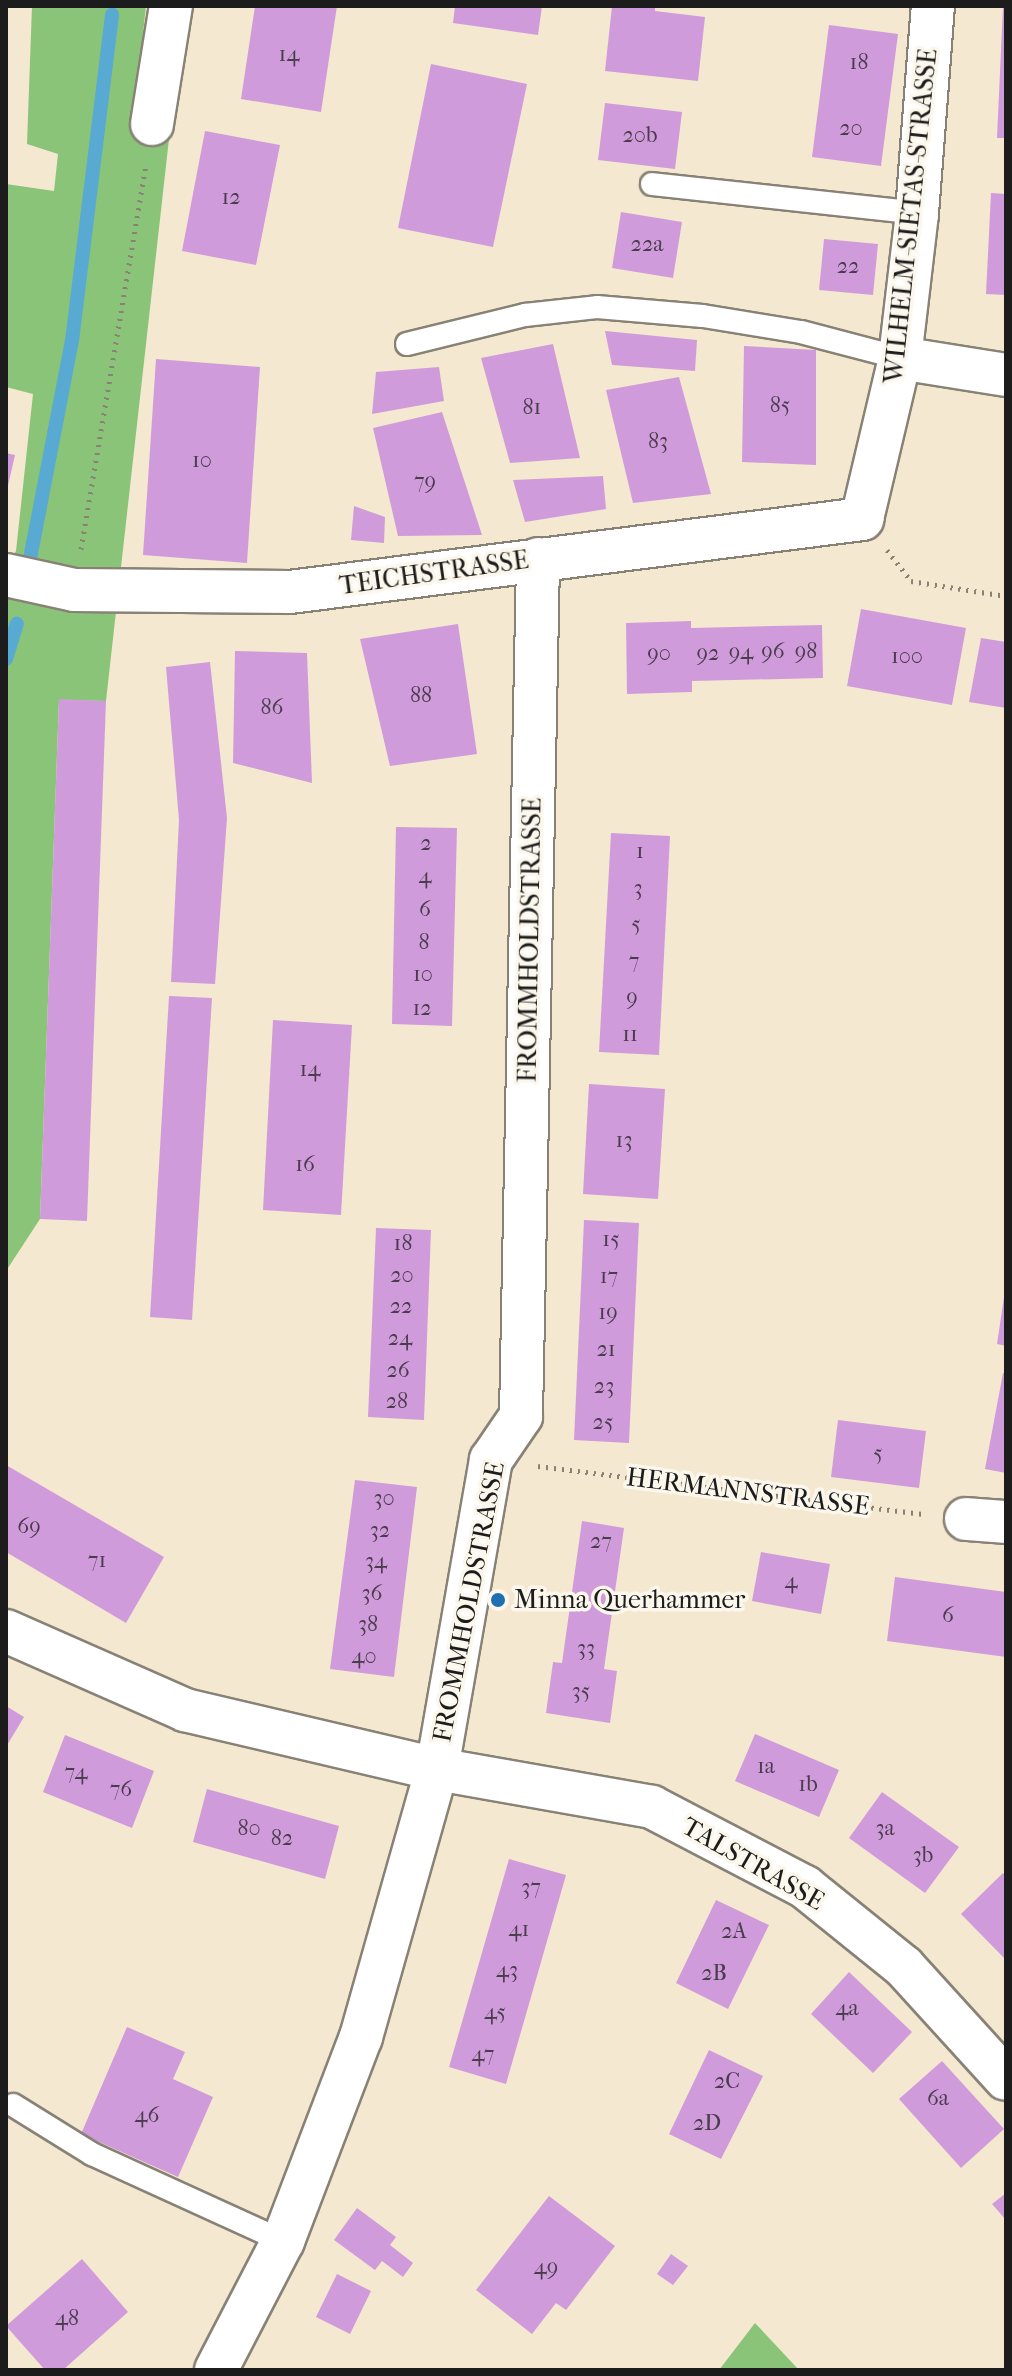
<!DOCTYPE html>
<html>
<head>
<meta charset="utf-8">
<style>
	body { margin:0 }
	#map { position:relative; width:1012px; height:2376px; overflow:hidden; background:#f5e8d0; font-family:"IM FELL French Canon",serif }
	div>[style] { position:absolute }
	.green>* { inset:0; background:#89c478 }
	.stream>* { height:14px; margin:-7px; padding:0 7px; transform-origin:7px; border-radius:7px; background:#59aad3 }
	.building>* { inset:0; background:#d09bdb }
	.path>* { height:5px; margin-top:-2.5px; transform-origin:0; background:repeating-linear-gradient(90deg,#888276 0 2px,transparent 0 8px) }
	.roads { filter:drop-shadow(2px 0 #888276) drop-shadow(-2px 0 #888276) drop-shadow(0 2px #888276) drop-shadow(0 -2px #888276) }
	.lane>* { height:22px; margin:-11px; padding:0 11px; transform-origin:11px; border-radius:11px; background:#fff }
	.street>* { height:42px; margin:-21px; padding:0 21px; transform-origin:21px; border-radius:21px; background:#fff }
	.dots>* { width:22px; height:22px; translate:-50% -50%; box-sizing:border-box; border:4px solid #fbf7ec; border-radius:50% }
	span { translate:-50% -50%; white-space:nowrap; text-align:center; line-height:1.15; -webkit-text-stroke:7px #fbf7ec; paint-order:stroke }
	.number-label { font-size:22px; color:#493c4c }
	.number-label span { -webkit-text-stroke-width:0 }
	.street-label { font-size:26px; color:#1c1c1c }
	.poi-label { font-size:26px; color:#1c1c1c }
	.left { translate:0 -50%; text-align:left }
	.frame { position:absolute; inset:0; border:8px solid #1c1c1c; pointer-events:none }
</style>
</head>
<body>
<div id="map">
	<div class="green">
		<i style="clip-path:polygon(32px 6px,146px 6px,134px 117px,170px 130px,106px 701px,59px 700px,40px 1219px,6px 1271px,6px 568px,16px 551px,33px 394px,6px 387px,6px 184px,54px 191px,58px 154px,27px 144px)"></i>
		<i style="clip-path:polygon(755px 2323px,799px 2370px,719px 2370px)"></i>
	</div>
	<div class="stream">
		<i style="left:28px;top:569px;width:232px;rotate:-79.1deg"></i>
		<i style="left:72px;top:341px;width:329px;rotate:-83deg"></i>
		<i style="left:6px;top:659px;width:37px;rotate:-73deg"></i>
	</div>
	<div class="building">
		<i style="clip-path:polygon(255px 6px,337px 6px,321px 112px,241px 99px)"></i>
		<i style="clip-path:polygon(455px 6px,542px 6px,538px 35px,453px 23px)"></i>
		<i style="clip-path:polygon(612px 6px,655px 6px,655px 11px,705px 17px,698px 81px,605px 71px)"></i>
		<i style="clip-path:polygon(1003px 6px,1006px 6px,1006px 138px,997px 138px)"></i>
		<i style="clip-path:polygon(829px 25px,898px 34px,881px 166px,812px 157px)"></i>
		<i style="clip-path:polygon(431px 64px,527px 84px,493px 247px,398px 228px)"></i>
		<i style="clip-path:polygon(605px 103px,682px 112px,675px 169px,598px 160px)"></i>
		<i style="clip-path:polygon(205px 131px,280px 145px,256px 265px,182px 251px)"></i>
		<i style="clip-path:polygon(991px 193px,1006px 194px,1006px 295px,986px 294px)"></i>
		<i style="clip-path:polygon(621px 212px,682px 222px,673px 278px,612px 268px)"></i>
		<i style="clip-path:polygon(824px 239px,878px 244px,873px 295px,819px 290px)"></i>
		<i style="clip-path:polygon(605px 331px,697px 340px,695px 371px,612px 365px)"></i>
		<i style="clip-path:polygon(553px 344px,580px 458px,510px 463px,481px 358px)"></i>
		<i style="clip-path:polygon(744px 346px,816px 350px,816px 465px,742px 462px)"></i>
		<i style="clip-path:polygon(156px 359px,260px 367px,247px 563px,143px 555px)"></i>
		<i style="clip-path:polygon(439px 367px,444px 401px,372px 414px,376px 372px)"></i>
		<i style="clip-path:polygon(679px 377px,711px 494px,633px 503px,606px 390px)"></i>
		<i style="clip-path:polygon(442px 412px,482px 535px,398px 536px,373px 428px)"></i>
		<i style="clip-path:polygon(6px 453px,15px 455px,7px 490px,6px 490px)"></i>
		<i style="clip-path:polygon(603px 476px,606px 509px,525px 522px,513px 480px)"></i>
		<i style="clip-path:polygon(354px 506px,385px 517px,384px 543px,351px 540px)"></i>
		<i style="clip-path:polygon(861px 609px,966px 628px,952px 705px,847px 686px)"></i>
		<i style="clip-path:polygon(691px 621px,691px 628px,822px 625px,823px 678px,692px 681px,692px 692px,627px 694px,626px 623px)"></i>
		<i style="clip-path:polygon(458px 624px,477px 754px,390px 766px,360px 639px)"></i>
		<i style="clip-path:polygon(981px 638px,1006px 642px,1006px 708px,969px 702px)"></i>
		<i style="clip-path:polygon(235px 651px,307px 653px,312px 783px,233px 763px)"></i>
		<i style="clip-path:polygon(210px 662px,227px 818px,215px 984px,171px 982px,179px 820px,166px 667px)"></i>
		<i style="clip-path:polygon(59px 699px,106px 701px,87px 1221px,40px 1219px)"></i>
		<i style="clip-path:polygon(396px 827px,457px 828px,452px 1026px,392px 1024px)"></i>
		<i style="clip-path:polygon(611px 833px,670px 836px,659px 1055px,599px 1052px)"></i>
		<i style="clip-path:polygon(169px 996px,212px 998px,192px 1320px,150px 1317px)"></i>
		<i style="clip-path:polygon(273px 1020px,352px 1025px,341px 1215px,263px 1210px)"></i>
		<i style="clip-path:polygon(589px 1084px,665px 1089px,658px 1199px,583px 1194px)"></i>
		<i style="clip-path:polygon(584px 1220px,639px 1223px,629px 1443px,574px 1440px)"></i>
		<i style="clip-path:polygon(376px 1228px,431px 1230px,424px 1420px,368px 1417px)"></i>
		<i style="clip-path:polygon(1004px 1297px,1006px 1297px,1006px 1346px,997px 1344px)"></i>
		<i style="clip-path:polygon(1003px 1373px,1006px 1374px,1006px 1473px,985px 1469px)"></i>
		<i style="clip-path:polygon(838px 1420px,926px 1431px,919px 1488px,831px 1477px)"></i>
		<i style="clip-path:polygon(6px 1465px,164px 1557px,126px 1623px,6px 1552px)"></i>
		<i style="clip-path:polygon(355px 1480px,417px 1487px,394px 1677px,330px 1669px)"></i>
		<i style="clip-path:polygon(582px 1521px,624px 1528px,604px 1669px,617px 1671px,610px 1723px,546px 1713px,553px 1662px,562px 1663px)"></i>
		<i style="clip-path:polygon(761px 1552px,830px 1564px,821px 1614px,752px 1601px)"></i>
		<i style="clip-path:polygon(895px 1577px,1006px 1592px,1006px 1657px,887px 1641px)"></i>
		<i style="clip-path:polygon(6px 1706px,24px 1717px,6px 1747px)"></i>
		<i style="clip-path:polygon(755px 1734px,839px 1770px,819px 1817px,735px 1781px)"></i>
		<i style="clip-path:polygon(65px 1735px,154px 1771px,132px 1828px,43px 1792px)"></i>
		<i style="clip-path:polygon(207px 1789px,339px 1826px,325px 1879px,193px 1842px)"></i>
		<i style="clip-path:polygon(882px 1792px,959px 1847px,925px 1893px,849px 1838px)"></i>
		<i style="clip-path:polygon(509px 1859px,566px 1875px,506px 2084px,449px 2067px)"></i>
		<i style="clip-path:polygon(1003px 1873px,1006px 1876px,1006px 1960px,961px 1914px)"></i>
		<i style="clip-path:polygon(716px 1900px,769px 1925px,728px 2009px,676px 1983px)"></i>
		<i style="clip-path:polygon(849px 1972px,912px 2032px,873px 2073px,811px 2014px)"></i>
		<i style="clip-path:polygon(127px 2027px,185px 2052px,173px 2079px,213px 2097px,178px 2177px,81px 2134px)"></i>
		<i style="clip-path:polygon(709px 2050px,763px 2076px,721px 2159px,669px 2134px)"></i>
		<i style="clip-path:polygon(942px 2061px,1004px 2129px,961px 2168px,899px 2099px)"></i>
		<i style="clip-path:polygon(1006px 2193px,1006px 2220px,992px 2204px)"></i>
		<i style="clip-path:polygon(549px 2196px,615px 2246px,566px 2310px,556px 2303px,532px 2334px,476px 2290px)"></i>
		<i style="clip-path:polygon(357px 2208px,396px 2237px,390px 2245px,413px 2263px,403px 2277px,382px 2261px,375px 2270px,334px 2240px)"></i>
		<i style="clip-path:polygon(671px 2254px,688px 2266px,673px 2285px,657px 2274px)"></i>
		<i style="clip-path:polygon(82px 2259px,128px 2312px,63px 2370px,45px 2370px,6px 2326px)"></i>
		<i style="clip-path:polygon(337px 2274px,371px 2291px,350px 2334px,316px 2317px)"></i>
	</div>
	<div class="path">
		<i style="left:81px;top:549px;width:389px;rotate:-80.4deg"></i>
		<i style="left:887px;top:550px;width:39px;rotate:52deg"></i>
		<i style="left:911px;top:581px;width:96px;rotate:9deg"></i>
		<i style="left:538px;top:1466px;width:390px;rotate:7.1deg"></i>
	</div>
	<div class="roads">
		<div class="lane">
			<i style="left:652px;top:184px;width:267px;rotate:6.2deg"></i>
			<i style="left:407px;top:344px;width:122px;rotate:-13.8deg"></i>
			<i style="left:525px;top:315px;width:72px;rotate:-6.3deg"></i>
			<i style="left:597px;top:307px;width:106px;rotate:4.9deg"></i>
			<i style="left:703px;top:316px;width:99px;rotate:9.3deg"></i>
			<i style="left:801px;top:332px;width:102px;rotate:14.7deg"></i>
			<i style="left:13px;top:2105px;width:93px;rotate:31.8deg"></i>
			<i style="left:92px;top:2154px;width:210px;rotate:24.5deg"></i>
		</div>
		<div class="street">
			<i style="left:152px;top:124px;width:120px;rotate:-80.9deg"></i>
			<i style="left:900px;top:358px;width:107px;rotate:9.1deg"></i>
			<i style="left:6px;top:575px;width:70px;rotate:12.4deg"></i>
			<i style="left:74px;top:590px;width:216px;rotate:0.5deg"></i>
			<i style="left:290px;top:592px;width:577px;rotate:-7.27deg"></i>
			<i style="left:862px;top:519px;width:165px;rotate:-76.7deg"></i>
			<i style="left:900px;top:358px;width:146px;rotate:-83.3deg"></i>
			<i style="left:917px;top:213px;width:208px;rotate:-85.6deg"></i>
			<i style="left:966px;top:1519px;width:40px;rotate:4.3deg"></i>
			<i style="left:6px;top:1631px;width:196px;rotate:23.8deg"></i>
			<i style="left:185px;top:1710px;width:259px;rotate:13.2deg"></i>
			<i style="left:437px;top:1769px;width:218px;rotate:10deg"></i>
			<i style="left:652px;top:1807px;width:173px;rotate:27.6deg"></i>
			<i style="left:805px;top:1887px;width:127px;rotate:38.9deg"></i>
			<i style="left:904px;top:1967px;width:151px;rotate:47.7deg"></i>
			<i style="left:216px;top:2370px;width:145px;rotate:-62.6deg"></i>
			<i style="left:283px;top:2241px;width:218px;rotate:-69.1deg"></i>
			<i style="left:361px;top:2037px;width:279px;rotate:-74.2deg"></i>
			<i style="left:437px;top:1769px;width:314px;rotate:-80.1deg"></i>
			<i style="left:491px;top:1460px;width:53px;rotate:-55.7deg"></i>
			<i style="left:521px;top:1416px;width:857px;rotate:-88.86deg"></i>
		</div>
	</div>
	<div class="dots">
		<i style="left:498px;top:1600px;background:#1f6fb2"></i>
	</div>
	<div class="number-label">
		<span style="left:289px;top:55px">14</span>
		<span style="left:859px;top:63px">18</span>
		<span style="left:851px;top:129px">20</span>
		<span style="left:640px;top:136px">20b</span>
		<span style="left:231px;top:198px">12</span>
		<span style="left:647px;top:245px">22a</span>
		<span style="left:848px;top:267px">22</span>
		<span style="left:780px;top:406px">85</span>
		<span style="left:532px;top:408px">81</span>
		<span style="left:658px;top:442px">83</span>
		<span style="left:202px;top:461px">10</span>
		<span style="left:425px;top:482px">79</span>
		<span style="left:773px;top:652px">96</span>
		<span style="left:806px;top:652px">98</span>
		<span style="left:741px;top:653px">94</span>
		<span style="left:659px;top:654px">90</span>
		<span style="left:708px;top:654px">92</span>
		<span style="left:907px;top:657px">100</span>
		<span style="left:421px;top:696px">88</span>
		<span style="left:272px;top:708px">86</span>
		<span style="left:426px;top:844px">2</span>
		<span style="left:640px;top:852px">1</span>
		<span style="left:425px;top:877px">4</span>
		<span style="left:638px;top:889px">3</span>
		<span style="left:425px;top:910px">6</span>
		<span style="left:636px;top:925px">5</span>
		<span style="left:424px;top:943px">8</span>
		<span style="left:634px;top:962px">7</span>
		<span style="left:423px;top:975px">10</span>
		<span style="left:632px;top:998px">9</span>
		<span style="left:422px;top:1009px">12</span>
		<span style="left:630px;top:1035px">11</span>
		<span style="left:310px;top:1070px">14</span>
		<span style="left:624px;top:1141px">13</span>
		<span style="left:305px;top:1165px">16</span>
		<span style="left:611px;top:1240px">15</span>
		<span style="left:403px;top:1244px">18</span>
		<span style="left:402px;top:1276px">20</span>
		<span style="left:609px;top:1277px">17</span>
		<span style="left:401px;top:1307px">22</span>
		<span style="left:608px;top:1313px">19</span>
		<span style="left:400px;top:1339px">24</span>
		<span style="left:606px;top:1350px">21</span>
		<span style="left:398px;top:1371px">26</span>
		<span style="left:604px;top:1387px">23</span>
		<span style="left:397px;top:1402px">28</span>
		<span style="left:603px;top:1423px">25</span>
		<span style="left:878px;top:1454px">5</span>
		<span style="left:384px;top:1499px">30</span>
		<span style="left:29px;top:1527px">69</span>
		<span style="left:380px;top:1531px">32</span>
		<span style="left:601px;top:1542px">27</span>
		<span style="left:97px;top:1561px">71</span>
		<span style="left:376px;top:1562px">34</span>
		<span style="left:791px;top:1582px">4</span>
		<span style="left:372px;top:1594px">36</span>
		<span style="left:948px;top:1616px">6</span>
		<span style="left:368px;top:1625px">38</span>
		<span style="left:586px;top:1649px">33</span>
		<span style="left:364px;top:1657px">40</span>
		<span style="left:581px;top:1692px">35</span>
		<span style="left:766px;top:1767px">1a</span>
		<span style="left:76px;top:1773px">74</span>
		<span style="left:808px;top:1785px">1b</span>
		<span style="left:121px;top:1790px">76</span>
		<span style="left:249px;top:1829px">80</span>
		<span style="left:885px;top:1829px">3a</span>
		<span style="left:282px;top:1839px">82</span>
		<span style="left:923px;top:1856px">3b</span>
		<span style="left:531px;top:1888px">37</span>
		<span style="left:519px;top:1930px">41</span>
		<span style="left:734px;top:1932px">2A</span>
		<span style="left:507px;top:1971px">43</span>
		<span style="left:714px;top:1974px">2B</span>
		<span style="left:847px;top:2009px">4a</span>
		<span style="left:495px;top:2013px">45</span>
		<span style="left:483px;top:2055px">47</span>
		<span style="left:727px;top:2082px">2C</span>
		<span style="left:938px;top:2099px">6a</span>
		<span style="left:147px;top:2116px">46</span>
		<span style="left:707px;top:2124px">2D</span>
		<span style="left:546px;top:2268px">49</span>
		<span style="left:67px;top:2319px">48</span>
	</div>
	<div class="street-label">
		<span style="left:911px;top:216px;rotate:-84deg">WILHELM-SIETAS-STRASSE</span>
		<span style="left:434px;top:573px;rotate:-8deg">TEICHSTRASSE</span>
		<span style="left:530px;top:940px;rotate:-89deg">FROMMHOLDSTRASSE</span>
		<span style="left:748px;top:1492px;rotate:7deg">HERMANNSTRASSE</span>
		<span style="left:469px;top:1602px;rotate:-79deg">FROMMHOLDSTRASSE</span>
		<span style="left:753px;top:1864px;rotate:30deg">TALSTRASSE</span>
	</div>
	<div class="poi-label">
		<span class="left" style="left:514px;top:1600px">Minna Querhammer</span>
	</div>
	<div class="frame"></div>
</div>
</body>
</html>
